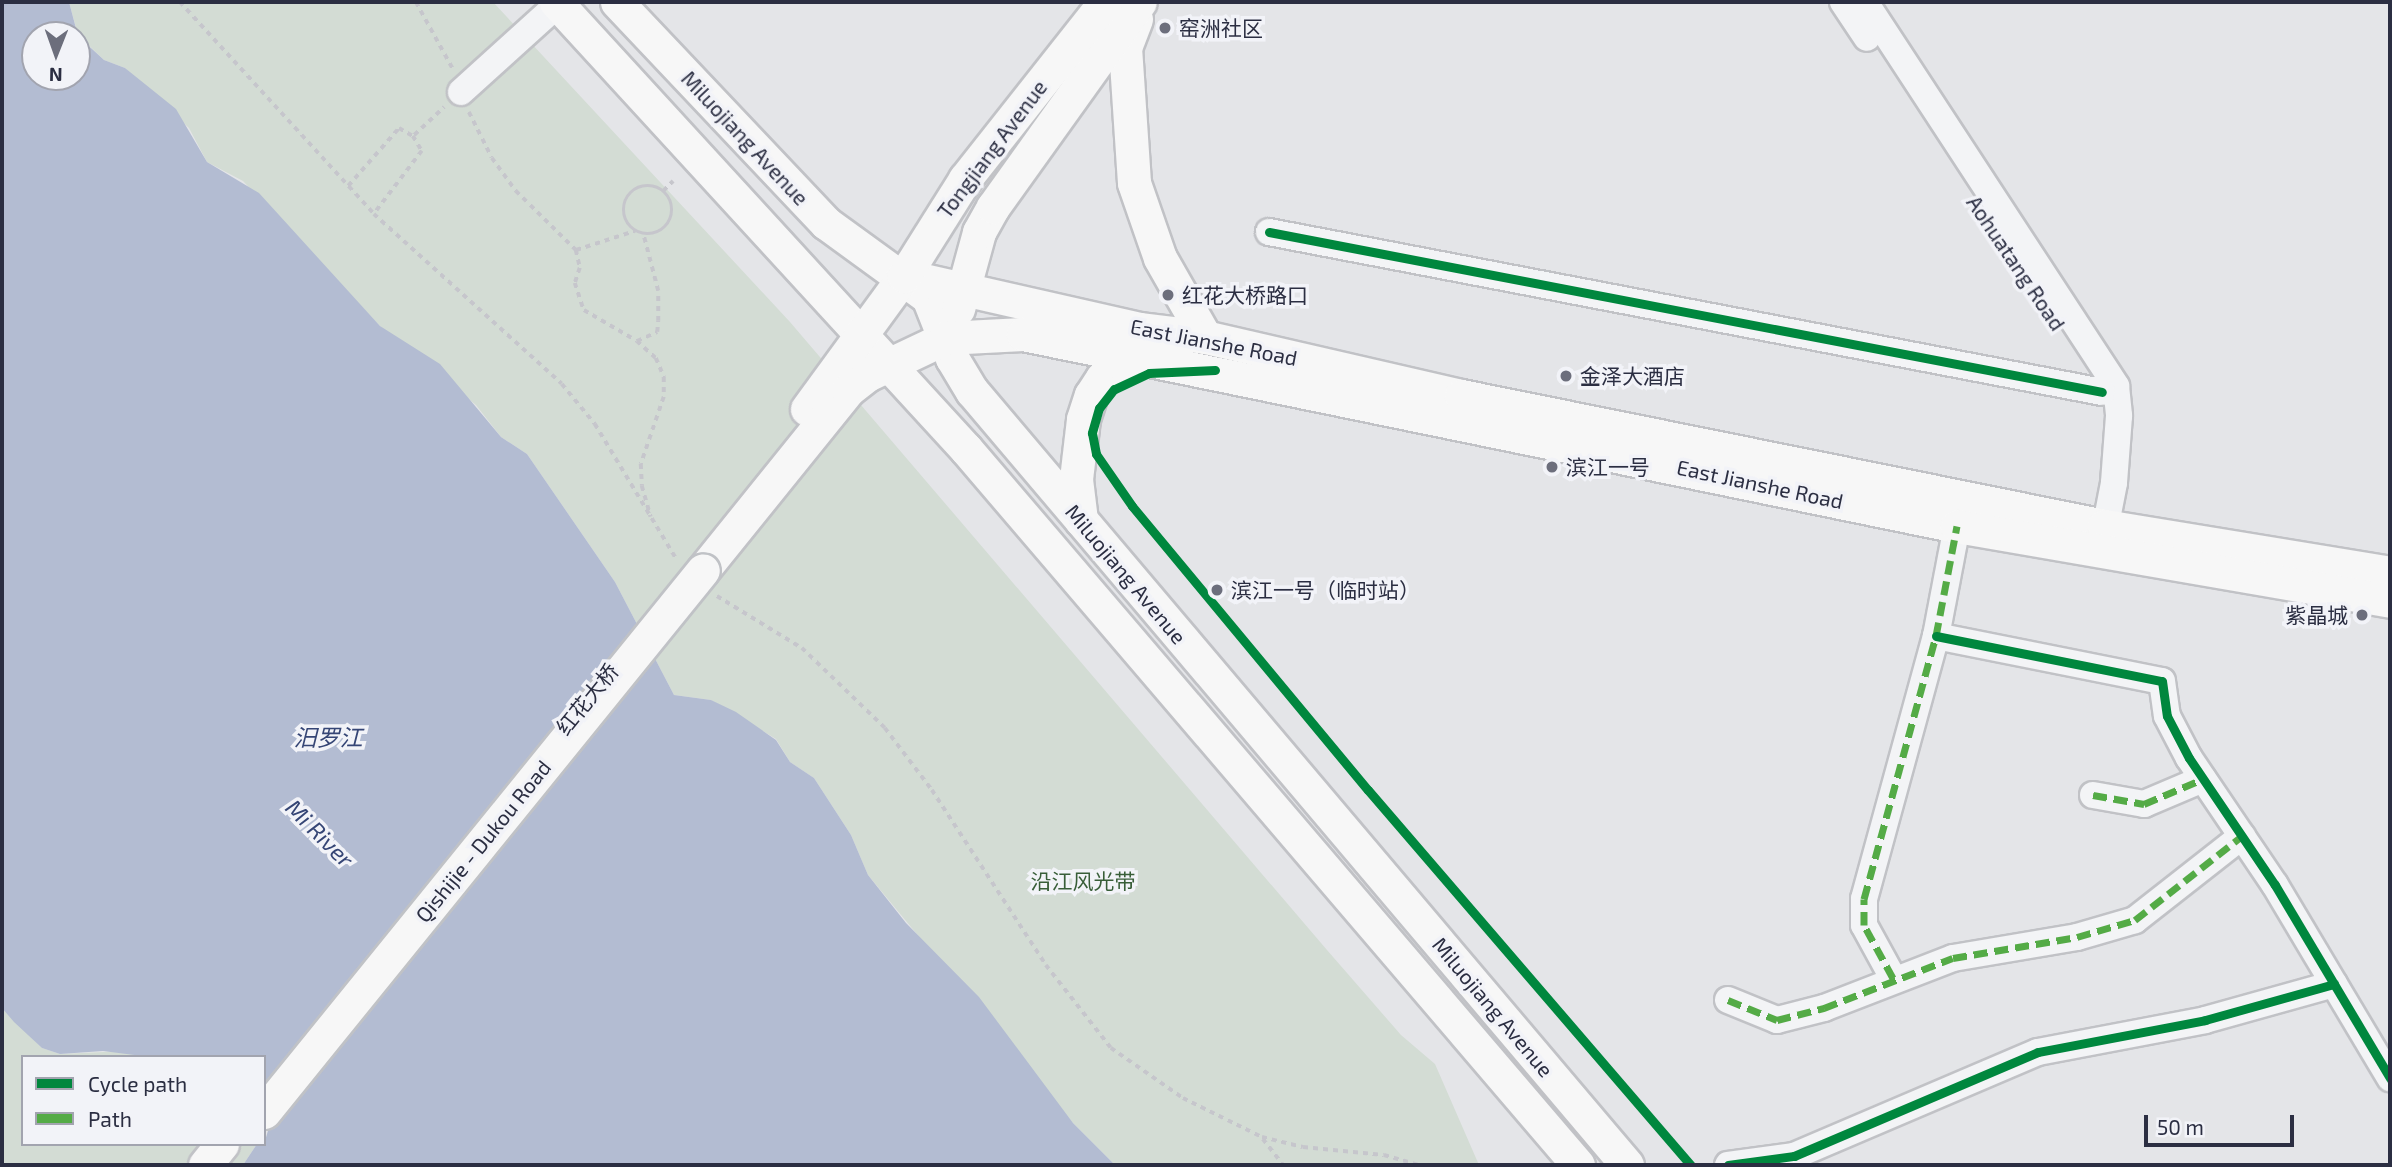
<!DOCTYPE html>
<html>
<head>
<meta charset="utf-8">
<style>
	body { margin:0 }
	#map { position:relative; width:2392px; height:1167px; overflow:hidden; background:#e4e5e8; font-family:"Exo 2","Noto Sans SC",sans-serif }
	div>[style] { position:absolute }
	.green>* { inset:0; background:#d3dcd4 }
	.water>* { inset:0; background:#b3bcd2 }
	.path>* { height:3.5px; margin-top:-1.75px; transform-origin:0; background:repeating-linear-gradient(90deg,#c6c6cc 0 5px,transparent 0 10px) }
	.path>.ring { margin:-1.75px; padding:0; box-sizing:content-box; background:none; border:3.5px solid #c6c6cc; border-radius:50% }
	.roads { filter:drop-shadow(2px 0 #c1c2c6) drop-shadow(-2px 0 #c1c2c6) drop-shadow(0 2px #c1c2c6) drop-shadow(0 -2px #c1c2c6) }
	.minor>* { height:26px; margin:-13px; padding:0 13px; transform-origin:13px; border-radius:13px; background:#f3f4f6 }
	.major>* { height:33px; margin:-16.5px; padding:0 16.5px; transform-origin:16.5px; border-radius:16.5px; background:#f7f7f7 }
	.bridges { filter:drop-shadow(2px 0 #c0c2c6) drop-shadow(-2px 0 #c0c2c6) drop-shadow(0 2px #c0c2c6) drop-shadow(0 -2px #c0c2c6) }
	.major-bridge>* { height:33px; margin:-16.5px; padding:0 16.5px; transform-origin:16.5px; border-radius:16.5px; background:#f7f7f7 }
	.quiet>* { height:7px; margin-top:-3.5px; transform-origin:0; background:repeating-linear-gradient(90deg,#54ab46 0 14px,transparent 0 21px) }
	.cycleway>* { height:9px; margin:-4.5px; padding:0 4.5px; transform-origin:4.5px; border-radius:4.5px; background:#00873e }
	.dots>* { width:19px; height:19px; translate:-50% -50%; box-sizing:border-box; border:4px solid #f2f3f8; border-radius:50% }
	span { translate:-50% -50%; white-space:nowrap; text-align:center; line-height:1.15; -webkit-text-stroke:7px #f2f3f8; paint-order:stroke }
	.poi-label { font-size:21px; color:#2b2e42 }
	.left { translate:0 -50%; text-align:left }
	.right { translate:-100% -50%; text-align:right }
	.street-label { font-size:21px; color:#2b2e42 }
	.park-label { font-size:21px; color:#385e38 }
	.water-label { font-size:23px; color:#354575; font-style:italic }
	.frame { position:absolute; inset:0; border:4px solid #2b2e42; pointer-events:none }
	.legend { position:absolute; left:21px; top:1055px; width:245px; height:91px; box-sizing:border-box; background:#f2f3f8; border:2px solid #a2a4af; margin:0; padding:9px 12px; list-style:none; font-size:21px; color:#2b2e42 }
	.legend li { display:flex; align-items:center; gap:14px; height:35px }
	.legend b { width:35px; border:2px solid #a2a4af }
	.north { position:absolute; left:21px; top:21px; width:70px; height:70px; box-sizing:border-box; background:#f2f3f8; border:2px solid #a2a4af; border-radius:50%; rotate:181deg; font-size:19px; font-weight:700; line-height:28px; text-align:center; color:#2b2e42 }
	.north::after { content:''; display:block; margin:auto; width:24px; height:32px; background:#6c6e7c; clip-path:polygon(50% 0,100% 100%,50% 72%,0 100%) }
	.scale { position:absolute; left:2144px; top:1115px; width:150px; height:32px; box-sizing:border-box; border:4px solid #2b2e42; border-top:0; padding-left:9px; font-size:21px; line-height:24px; white-space:nowrap; color:#2b2e42; -webkit-text-stroke:5px #f2f3f8; paint-order:stroke }
</style>
</head>
<body>
<div id="map">
	<div class="green">
		<i style="clip-path:polygon(69px 2px,493px 2px,790px 322px,1327px 950px,1401px 1035px,1435px 1064px,1479px 1165px,1115px 1165px,1073px 1123px,868px 875px,851px 835px,814px 778px,790px 762px,776px 739px,711px 700px,674px 695px,615px 582px,527px 454px,501px 437px,476px 405px,380px 326px,243px 181px,207px 162px,189px 128px,125px 68px,104px 60px,78px 35px)"></i>
		<i style="clip-path:polygon(2px 1008px,42px 1048px,60px 1054px,126px 1051px,150px 1057px,23px 1057px,23px 1144px,257px 1144px,243px 1165px,2px 1165px)"></i>
	</div>
	<div class="water">
		<i style="clip-path:polygon(evenodd,2px 2px,69px 2px,78px 36px,104px 60px,125px 68px,176px 109px,207px 162px,259px 193px,380px 326px,440px 364px,501px 437px,527px 454px,615px 582px,674px 695px,711px 700px,736px 712px,776px 740px,790px 762px,814px 778px,851px 835px,868px 875px,906px 923px,979px 997px,1073px 1123px,1115px 1165px,243px 1165px,257px 1144px,264px 1144px,270px 1124px,264px 1108px,264px 1057px,150px 1057px,103px 1051px,60px 1054px,42px 1048px,14px 1022px,2px 1008px,2px 2px,35px 35px,77px 35px,77px 77px,35px 77px,35px 35px)"></i>
	</div>
	<div class="path">
		<i style="left:180px;top:2px;width:287px;rotate:47.5deg"></i>
		<i style="left:374px;top:214px;width:253px;rotate:42.1deg"></i>
		<i style="left:562px;top:384px;width:52px;rotate:50.5deg"></i>
		<i style="left:595px;top:424px;width:159px;rotate:58.9deg"></i>
		<i style="left:416px;top:2px;width:77px;rotate:61.1deg"></i>
		<i style="left:469px;top:112px;width:51px;rotate:63.4deg"></i>
		<i style="left:492px;top:158px;width:41px;rotate:54deg"></i>
		<i style="left:516px;top:191px;width:84px;rotate:44.5deg"></i>
		<i style="left:576px;top:250px;width:18px;rotate:77deg"></i>
		<i style="left:580px;top:268px;width:16px;rotate:108deg"></i>
		<i style="left:575px;top:283px;width:28px;rotate:72deg"></i>
		<i style="left:584px;top:310px;width:61px;rotate:30.3deg"></i>
		<i style="left:637px;top:341px;width:25px;rotate:42deg"></i>
		<i style="left:656px;top:358px;width:21px;rotate:67deg"></i>
		<i style="left:664px;top:377px;width:20px;rotate:90deg"></i>
		<i style="left:664px;top:397px;width:71px;rotate:108.9deg"></i>
		<i style="left:641px;top:464px;width:22px;rotate:87deg"></i>
		<i style="left:642px;top:486px;width:32px;rotate:74deg"></i>
		<i style="left:414px;top:135px;width:41px;rotate:-43deg"></i>
		<i class="ring" style="left:624px;top:186px;width:44.5px;height:44.5px"></i>
		<i style="left:348px;top:186px;width:77px;rotate:-48.7deg"></i>
		<i style="left:399px;top:128px;width:16px;rotate:30deg"></i>
		<i style="left:413px;top:136px;width:17px;rotate:59deg"></i>
		<i style="left:422px;top:151px;width:79px;rotate:127.3deg"></i>
		<i style="left:663px;top:191px;width:14px;rotate:-45deg"></i>
		<i style="left:576px;top:250px;width:62px;rotate:-17.9deg"></i>
		<i style="left:637px;top:341px;width:22px;rotate:-24deg"></i>
		<i style="left:657px;top:332px;width:11px;rotate:-85deg"></i>
		<i style="left:658px;top:321px;width:30px;rotate:-90deg"></i>
		<i style="left:658px;top:291px;width:59px;rotate:-104.7deg"></i>
		<i style="left:717px;top:596px;width:100px;rotate:31.5deg"></i>
		<i style="left:802px;top:648px;width:115px;rotate:43.9deg"></i>
		<i style="left:885px;top:728px;width:78px;rotate:52.8deg"></i>
		<i style="left:932px;top:790px;width:209px;rotate:56.9deg"></i>
		<i style="left:1046px;top:965px;width:105px;rotate:51.9deg"></i>
		<i style="left:1111px;top:1048px;width:88px;rotate:34.8deg"></i>
		<i style="left:1183px;top:1098px;width:88px;rotate:26.3deg"></i>
		<i style="left:1262px;top:1137px;width:42px;rotate:13.7deg"></i>
		<i style="left:1303px;top:1147px;width:81px;rotate:5.6deg"></i>
		<i style="left:1384px;top:1155px;width:35px;rotate:16deg"></i>
		<i style="left:1263px;top:1139px;width:33px;rotate:52deg"></i>
	</div>
	<div class="roads">
		<div class="minor">
			<i style="left:1843px;top:2px;width:43px;rotate:56.3deg"></i>
			<i style="left:1865px;top:2px;width:459px;rotate:56.8deg"></i>
			<i style="left:2116px;top:386px;width:30px;rotate:84deg"></i>
			<i style="left:2119px;top:416px;width:67px;rotate:94.3deg"></i>
			<i style="left:2114px;top:483px;width:63px;rotate:101deg"></i>
			<i style="left:461px;top:92px;width:131px;rotate:-42.2deg"></i>
			<i style="left:1269px;top:232px;width:848px;rotate:10.87deg"></i>
			<i style="left:1936px;top:636px;width:230px;rotate:11.3deg"></i>
			<i style="left:2162px;top:681px;width:35px;rotate:82deg"></i>
			<i style="left:2167px;top:716px;width:47px;rotate:62.4deg"></i>
			<i style="left:2189px;top:758px;width:153px;rotate:55.9deg"></i>
			<i style="left:2275px;top:885px;width:225px;rotate:59.2deg"></i>
			<i style="left:2093px;top:795px;width:52px;rotate:10deg"></i>
			<i style="left:2144px;top:804px;width:64px;rotate:-23deg"></i>
			<i style="left:1893px;top:978px;width:60px;rotate:-118.7deg"></i>
			<i style="left:1864px;top:925px;width:26px;rotate:-90deg"></i>
			<i style="left:1864px;top:899px;width:273px;rotate:-74.7deg"></i>
			<i style="left:1936px;top:636px;width:112px;rotate:-79.2deg"></i>
			<i style="left:1728px;top:1000px;width:53px;rotate:22.2deg"></i>
			<i style="left:1777px;top:1020px;width:49px;rotate:-14.3deg"></i>
			<i style="left:1824px;top:1008px;width:138px;rotate:-21.2deg"></i>
			<i style="left:1953px;top:958px;width:126px;rotate:-9.6deg"></i>
			<i style="left:2077px;top:937px;width:60px;rotate:-16.3deg"></i>
			<i style="left:2135px;top:920px;width:136px;rotate:-38.1deg"></i>
			<i style="left:1728px;top:1165px;width:67px;rotate:-7.8deg"></i>
			<i style="left:1794px;top:1156px;width:265px;rotate:-23.1deg"></i>
			<i style="left:2038px;top:1052px;width:170px;rotate:-10.8deg"></i>
			<i style="left:2205px;top:1020px;width:134px;rotate:-15.6deg"></i>
		</div>
		<div class="major">
			<i style="left:556px;top:2px;width:607px;rotate:47.47deg"></i>
			<i style="left:966px;top:449px;width:942px;rotate:49.48deg"></i>
			<i style="left:617px;top:2px;width:304px;rotate:46.6deg"></i>
			<i style="left:826px;top:223px;width:126px;rotate:36deg"></i>
			<i style="left:928px;top:297px;width:66px;rotate:68.5deg"></i>
			<i style="left:952px;top:358px;width:39px;rotate:59deg"></i>
			<i style="left:972px;top:391px;width:1014px;rotate:49.76deg"></i>
			<i style="left:1136px;top:19px;width:30px;rotate:111deg"></i>
			<i style="left:1125px;top:47px;width:136px;rotate:86.2deg"></i>
			<i style="left:1134px;top:183px;width:79px;rotate:70.9deg"></i>
			<i style="left:1160px;top:258px;width:91px;rotate:60.3deg"></i>
			<i style="left:906px;top:276px;width:239px;rotate:12.8deg"></i>
			<i style="left:1139px;top:329px;width:66px;rotate:6.9deg"></i>
			<i style="left:1205px;top:337px;width:263px;rotate:13deg"></i>
			<i style="left:1461px;top:396px;width:656px;rotate:11.43deg"></i>
			<i style="left:2104px;top:526px;width:290px;rotate:9.3deg"></i>
			<i style="left:958px;top:309px;width:80px;rotate:-74.7deg"></i>
			<i style="left:979px;top:232px;width:29px;rotate:-61deg"></i>
			<i style="left:993px;top:207px;width:252px;rotate:-54.4deg"></i>
			<i style="left:807px;top:409px;width:165px;rotate:-53.9deg"></i>
			<i style="left:904px;top:276px;width:115px;rotate:-57.8deg"></i>
			<i style="left:965px;top:179px;width:226px;rotate:-51.7deg"></i>
			<i style="left:1081px;top:520px;width:41px;rotate:-97deg"></i>
			<i style="left:1076px;top:479px;width:60px;rotate:-83.3deg"></i>
			<i style="left:1083px;top:419px;width:25px;rotate:-72deg"></i>
			<i style="left:1091px;top:395px;width:20px;rotate:-57deg"></i>
			<i style="left:1102px;top:378px;width:24px;rotate:-38deg"></i>
			<i style="left:1121px;top:363px;width:30px;rotate:-12deg"></i>
			<i style="left:703px;top:570px;width:231px;rotate:-51.1deg"></i>
			<i style="left:848px;top:390px;width:24px;rotate:-38deg"></i>
			<i style="left:867px;top:375px;width:86px;rotate:-25.4deg"></i>
			<i style="left:945px;top:338px;width:78px;rotate:-2.9deg"></i>
			<i style="left:1023px;top:334px;width:954px;rotate:11.62deg"></i>
			<i style="left:1957px;top:526px;width:439px;rotate:9.8deg"></i>
			<i style="left:205px;top:1165px;width:27px;rotate:-51deg"></i>
		</div>
	</div>
	<div class="bridges">
		<div class="major-bridge">
			<i style="left:264px;top:1112px;width:697px;rotate:-50.99deg"></i>
		</div>
	</div>
	<div class="quiet">
		<i style="left:2093px;top:795px;width:52px;rotate:10deg"></i>
		<i style="left:2144px;top:804px;width:64px;rotate:-23deg"></i>
		<i style="left:1893px;top:978px;width:60px;rotate:-118.7deg"></i>
		<i style="left:1864px;top:925px;width:26px;rotate:-90deg"></i>
		<i style="left:1864px;top:899px;width:273px;rotate:-74.7deg"></i>
		<i style="left:1936px;top:636px;width:112px;rotate:-79.2deg"></i>
		<i style="left:1728px;top:1000px;width:53px;rotate:22.2deg"></i>
		<i style="left:1777px;top:1020px;width:49px;rotate:-14.3deg"></i>
		<i style="left:1824px;top:1008px;width:138px;rotate:-21.2deg"></i>
		<i style="left:1953px;top:958px;width:126px;rotate:-9.6deg"></i>
		<i style="left:2077px;top:937px;width:60px;rotate:-16.3deg"></i>
		<i style="left:2135px;top:920px;width:136px;rotate:-38.1deg"></i>
	</div>
	<div class="cycleway">
		<i style="left:1269px;top:232px;width:848px;rotate:10.87deg"></i>
		<i style="left:1215px;top:370px;width:66px;rotate:177.4deg"></i>
		<i style="left:1149px;top:373px;width:38px;rotate:155deg"></i>
		<i style="left:1114px;top:389px;width:24px;rotate:128deg"></i>
		<i style="left:1099px;top:408px;width:26px;rotate:106deg"></i>
		<i style="left:1092px;top:433px;width:21px;rotate:79deg"></i>
		<i style="left:1096px;top:454px;width:63px;rotate:55.3deg"></i>
		<i style="left:1132px;top:506px;width:369px;rotate:50.3deg"></i>
		<i style="left:1368px;top:790px;width:495px;rotate:49.3deg"></i>
		<i style="left:1936px;top:636px;width:230px;rotate:11.3deg"></i>
		<i style="left:2162px;top:681px;width:35px;rotate:82deg"></i>
		<i style="left:2167px;top:716px;width:47px;rotate:62.4deg"></i>
		<i style="left:2189px;top:758px;width:153px;rotate:55.9deg"></i>
		<i style="left:2275px;top:885px;width:225px;rotate:59.2deg"></i>
		<i style="left:1728px;top:1165px;width:67px;rotate:-7.8deg"></i>
		<i style="left:1794px;top:1156px;width:265px;rotate:-23.1deg"></i>
		<i style="left:2038px;top:1052px;width:170px;rotate:-10.8deg"></i>
		<i style="left:2205px;top:1020px;width:134px;rotate:-15.6deg"></i>
	</div>
	<div class="dots">
		<i style="left:1165px;top:28px;background:#6c6e7c"></i>
		<i style="left:1168px;top:295px;background:#6c6e7c"></i>
		<i style="left:1566px;top:376px;background:#6c6e7c"></i>
		<i style="left:1552px;top:467px;background:#6c6e7c"></i>
		<i style="left:1217px;top:590px;background:#6c6e7c"></i>
		<i style="left:2362px;top:615px;background:#6c6e7c"></i>
	</div>
	<div class="poi-label">
		<span class="left" style="left:1179px;top:28px">窑洲社区</span>
		<span class="left" style="left:1182px;top:295px">红花大桥路口</span>
		<span class="left" style="left:1580px;top:376px">金泽大酒店</span>
		<span class="left" style="left:1566px;top:467px">滨江一号</span>
		<span class="left" style="left:1231px;top:590px">滨江一号（临时站）</span>
		<span class="right" style="left:2348px;top:615px">紫晶城</span>
	</div>
	<div class="street-label">
		<span style="left:745px;top:138px;rotate:47deg">Miluojiang Avenue</span>
		<span style="left:992px;top:149px;rotate:-53deg">Tongjiang Avenue</span>
		<span style="left:2016px;top:263px;rotate:56deg">Aohuatang Road</span>
		<span style="left:1214px;top:342px;rotate:11deg">East Jianshe Road</span>
		<span style="left:1760px;top:484px;rotate:12deg">East Jianshe Road</span>
		<span style="left:1126px;top:574px;rotate:50deg">Miluojiang Avenue</span>
		<span style="left:587px;top:699px;rotate:-51deg">红花大桥</span>
		<span style="left:483px;top:841px;rotate:-51deg">Qishijie - Dukou Road</span>
		<span style="left:1493px;top:1007px;rotate:50deg">Miluojiang Avenue</span>
	</div>
	<div class="park-label">
		<span style="left:1083px;top:881px">沿江风光带</span>
	</div>
	<div class="water-label">
		<span style="left:328px;top:737px">汨罗江</span>
		<span style="left:320px;top:833px;rotate:45deg">Mi River</span>
	</div>
	<div class="frame"></div>
	<ul class="legend">
	<li><b style="height:9px;background:#00873e"></b>Cycle path</li>
	<li><b style="height:9px;background:#54ab46"></b>Path</li>
	</ul>
	<div class="north">N</div>
	<div class="scale">50 m</div>
</div>
</body>
</html>
